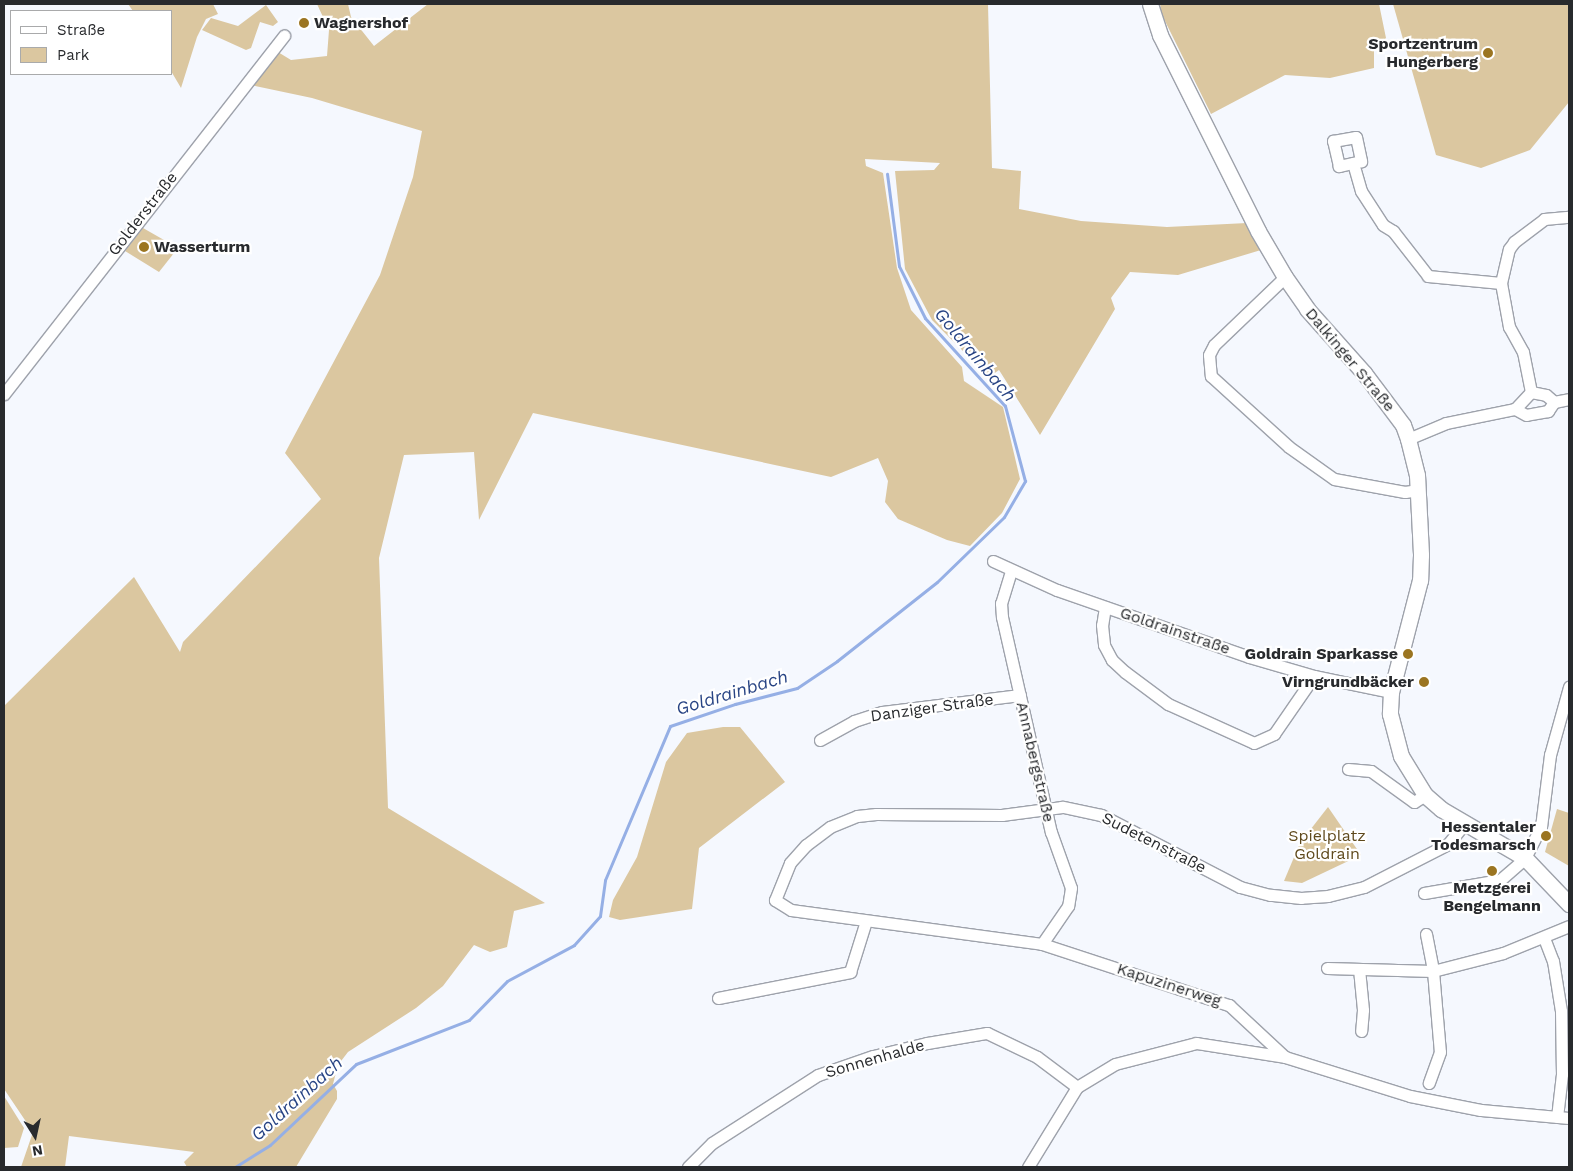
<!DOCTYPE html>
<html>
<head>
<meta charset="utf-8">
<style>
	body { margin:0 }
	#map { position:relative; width:1573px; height:1171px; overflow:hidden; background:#f5f8fe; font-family:"Work Sans",sans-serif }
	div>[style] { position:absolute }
	.green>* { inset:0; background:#dbc7a0 }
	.stream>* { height:3px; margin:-1.5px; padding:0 1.5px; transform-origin:1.5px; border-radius:1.5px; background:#95afe5 }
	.roads { filter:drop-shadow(1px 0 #9ea2ab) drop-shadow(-1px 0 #9ea2ab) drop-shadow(0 1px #9ea2ab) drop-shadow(0 -1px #9ea2ab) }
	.minor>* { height:11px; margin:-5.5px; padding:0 5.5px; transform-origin:5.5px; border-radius:5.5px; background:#fff }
	.tertiary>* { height:15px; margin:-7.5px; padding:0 7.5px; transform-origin:7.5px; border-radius:7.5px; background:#fff }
	.dots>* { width:14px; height:14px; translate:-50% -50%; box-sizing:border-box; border:2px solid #fff; border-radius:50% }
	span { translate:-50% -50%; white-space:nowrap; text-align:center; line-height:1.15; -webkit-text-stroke:4.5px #fff; paint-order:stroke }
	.poi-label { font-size:16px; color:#282a2d; font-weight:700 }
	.left { translate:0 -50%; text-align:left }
	.right { translate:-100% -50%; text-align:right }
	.street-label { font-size:16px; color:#282a2d }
	.park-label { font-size:16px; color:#5f491c }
	.water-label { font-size:18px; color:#284484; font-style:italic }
	.frame { position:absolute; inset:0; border:5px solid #282a2d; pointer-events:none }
	.legend { position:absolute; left:10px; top:10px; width:162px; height:65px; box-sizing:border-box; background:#fff; border:1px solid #a9aaab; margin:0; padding:6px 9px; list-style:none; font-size:15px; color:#282a2d }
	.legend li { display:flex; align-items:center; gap:10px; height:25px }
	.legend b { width:25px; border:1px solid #a9aaab }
	.north { position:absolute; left:10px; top:1111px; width:50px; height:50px; -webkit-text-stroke:4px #fff; paint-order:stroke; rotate:170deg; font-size:14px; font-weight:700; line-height:20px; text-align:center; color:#282a2d }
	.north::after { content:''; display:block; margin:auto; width:18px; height:22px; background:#282a2d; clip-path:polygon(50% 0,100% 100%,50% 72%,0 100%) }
</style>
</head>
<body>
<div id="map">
	<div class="green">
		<i style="clip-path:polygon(128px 4px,213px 4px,218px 14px,206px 19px,197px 37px,181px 88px,171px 71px,171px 11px,133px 11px)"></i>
		<i style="clip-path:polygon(317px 4px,348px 4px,351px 17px,374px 46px,428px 4px,988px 4px,992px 168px,1021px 171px,1019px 209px,1081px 221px,1167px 227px,1247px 223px,1261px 250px,1178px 275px,1130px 272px,1111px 298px,1115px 309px,1040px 435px,999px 370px,989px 377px,932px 320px,905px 269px,895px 171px,934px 170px,940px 163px,865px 159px,866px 166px,883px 173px,897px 268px,911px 310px,962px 367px,964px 381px,1003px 407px,1020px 479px,1002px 513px,970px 546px,947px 540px,898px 519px,885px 502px,888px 481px,878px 458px,831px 477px,533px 413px,479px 520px,474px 452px,404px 455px,379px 558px,388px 808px,545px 903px,514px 911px,507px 947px,490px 952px,474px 945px,443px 986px,416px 1008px,348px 1052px,338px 1065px,333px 1084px,337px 1091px,337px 1099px,296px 1167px,187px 1167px,184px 1162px,194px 1152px,69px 1136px,65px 1167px,21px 1167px,33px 1132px,4px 1089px,4px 706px,134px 577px,180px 652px,183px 642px,321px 499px,285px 453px,380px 275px,413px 177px,422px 131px,312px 98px,246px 84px,273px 49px,291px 60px,327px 56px,329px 30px)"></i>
		<i style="clip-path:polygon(1160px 4px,1379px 4px,1386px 38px,1374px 49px,1374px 68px,1330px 78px,1285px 75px,1211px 114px,1162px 15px)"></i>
		<i style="clip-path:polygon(1393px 4px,1569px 4px,1569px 102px,1530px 150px,1481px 168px,1436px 155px)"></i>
		<i style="clip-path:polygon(266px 5px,278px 22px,273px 26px,260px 22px,251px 48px,246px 50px,202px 30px,211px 18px,238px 26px)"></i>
		<i style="clip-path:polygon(143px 228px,178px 248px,159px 272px,125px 251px)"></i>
		<i style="clip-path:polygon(723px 727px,740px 727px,785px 782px,699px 848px,692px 909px,620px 920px,609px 917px,613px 900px,637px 857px,666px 762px,687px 733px)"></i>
		<i style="clip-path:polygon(1328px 807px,1361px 855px,1302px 883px,1284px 881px,1300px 843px)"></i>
		<i style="clip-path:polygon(1557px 809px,1569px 813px,1569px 866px,1545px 852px)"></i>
		<i style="clip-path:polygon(4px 1096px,24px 1128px,18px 1147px,4px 1148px)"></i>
	</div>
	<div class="stream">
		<i style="left:235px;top:1167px;width:41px;rotate:-32.2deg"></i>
		<i style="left:270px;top:1145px;width:118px;rotate:-43.3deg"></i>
		<i style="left:356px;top:1064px;width:121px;rotate:-21.3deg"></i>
		<i style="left:469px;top:1020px;width:54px;rotate:-45.7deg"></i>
		<i style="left:507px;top:981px;width:76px;rotate:-28.2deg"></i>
		<i style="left:574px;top:945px;width:39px;rotate:-48deg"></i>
		<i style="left:600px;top:916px;width:36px;rotate:-82deg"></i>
		<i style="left:605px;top:880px;width:167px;rotate:-67.1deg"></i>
		<i style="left:670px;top:726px;width:69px;rotate:-18.7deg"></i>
		<i style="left:735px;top:704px;width:64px;rotate:-14.5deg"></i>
		<i style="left:797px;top:688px;width:48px;rotate:-34deg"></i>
		<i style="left:837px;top:661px;width:127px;rotate:-38.3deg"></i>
		<i style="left:937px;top:582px;width:93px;rotate:-44.1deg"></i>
		<i style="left:1004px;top:517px;width:42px;rotate:-59.7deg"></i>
		<i style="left:1025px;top:481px;width:78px;rotate:-104.9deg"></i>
		<i style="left:1005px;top:406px;width:119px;rotate:-132.3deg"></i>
		<i style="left:925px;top:318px;width:58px;rotate:-116.6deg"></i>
		<i style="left:899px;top:266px;width:93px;rotate:-97.4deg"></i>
	</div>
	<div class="roads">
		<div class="minor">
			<i style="left:1356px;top:137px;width:25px;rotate:78deg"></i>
			<i style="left:1361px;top:161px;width:23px;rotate:167deg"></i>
			<i style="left:1339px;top:166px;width:26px;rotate:-103deg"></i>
			<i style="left:1333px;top:141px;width:23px;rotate:-10deg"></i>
			<i style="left:1353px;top:163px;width:29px;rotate:74deg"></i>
			<i style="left:1361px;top:191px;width:40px;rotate:57.1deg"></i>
			<i style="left:1383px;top:225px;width:12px;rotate:31deg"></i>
			<i style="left:1393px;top:231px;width:57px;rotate:52.1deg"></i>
			<i style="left:1428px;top:276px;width:73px;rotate:5.5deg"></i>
			<i style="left:1285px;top:277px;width:98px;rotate:136.2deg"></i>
			<i style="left:1214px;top:345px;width:11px;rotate:117deg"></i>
			<i style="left:1209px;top:355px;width:21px;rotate:85deg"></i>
			<i style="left:1211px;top:376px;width:105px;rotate:42.3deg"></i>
			<i style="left:1289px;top:447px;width:55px;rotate:35.4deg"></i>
			<i style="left:1334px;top:479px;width:72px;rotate:10.4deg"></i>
			<i style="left:1405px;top:492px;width:13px;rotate:-9deg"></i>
			<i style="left:1531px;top:392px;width:41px;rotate:-101.3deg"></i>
			<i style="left:1523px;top:352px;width:29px;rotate:-119deg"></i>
			<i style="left:1509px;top:327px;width:45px;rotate:-100.3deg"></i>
			<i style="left:1501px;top:283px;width:35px;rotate:-77deg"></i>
			<i style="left:1509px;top:249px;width:9px;rotate:-54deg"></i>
			<i style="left:1514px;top:242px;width:38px;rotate:-37deg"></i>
			<i style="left:1544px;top:219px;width:25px;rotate:-5deg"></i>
			<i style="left:1531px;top:392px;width:15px;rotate:11deg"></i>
			<i style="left:1546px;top:395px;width:11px;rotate:41deg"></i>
			<i style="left:1554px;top:402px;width:11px;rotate:124deg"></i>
			<i style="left:1548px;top:411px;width:22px;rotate:170deg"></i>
			<i style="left:1526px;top:415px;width:13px;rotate:-151deg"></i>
			<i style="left:1515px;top:409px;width:23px;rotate:-47deg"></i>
			<i style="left:4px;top:394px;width:455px;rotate:-52deg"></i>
			<i style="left:1554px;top:402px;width:15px;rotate:-11deg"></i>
			<i style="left:1408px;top:439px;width:41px;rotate:-22.8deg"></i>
			<i style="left:1446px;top:423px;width:70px;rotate:-11.5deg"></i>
			<i style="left:993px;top:561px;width:70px;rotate:24.4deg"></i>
			<i style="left:1057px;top:590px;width:203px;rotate:19.2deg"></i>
			<i style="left:1249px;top:657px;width:68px;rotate:16.3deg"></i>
			<i style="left:1314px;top:676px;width:79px;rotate:11.7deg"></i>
			<i style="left:1011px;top:571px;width:34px;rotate:107deg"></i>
			<i style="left:1001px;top:603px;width:14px;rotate:86deg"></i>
			<i style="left:1002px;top:617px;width:221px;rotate:77.2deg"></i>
			<i style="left:1051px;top:832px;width:59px;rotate:70.3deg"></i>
			<i style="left:1071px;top:888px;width:18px;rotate:99deg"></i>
			<i style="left:1068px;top:906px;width:46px;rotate:124.4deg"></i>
			<i style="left:1105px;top:607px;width:18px;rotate:99deg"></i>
			<i style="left:1102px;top:625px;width:20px;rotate:84deg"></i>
			<i style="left:1104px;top:645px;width:17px;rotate:62deg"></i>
			<i style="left:1112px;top:660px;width:18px;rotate:43deg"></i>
			<i style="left:1125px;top:672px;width:54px;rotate:36.7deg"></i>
			<i style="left:1168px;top:704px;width:94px;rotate:24.4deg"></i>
			<i style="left:1254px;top:743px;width:22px;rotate:-24deg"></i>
			<i style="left:1274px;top:734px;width:70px;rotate:-55.4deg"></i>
			<i style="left:820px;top:740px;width:39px;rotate:-29deg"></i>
			<i style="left:854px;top:721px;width:29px;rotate:-18deg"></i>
			<i style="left:882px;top:712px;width:139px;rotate:-7deg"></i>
			<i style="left:1348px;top:769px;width:23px;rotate:5deg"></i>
			<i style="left:1371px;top:771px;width:53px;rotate:35.8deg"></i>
			<i style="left:1414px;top:802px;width:13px;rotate:-32deg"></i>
			<i style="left:1465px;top:823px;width:27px;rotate:129deg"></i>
			<i style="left:1448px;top:844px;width:94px;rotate:152.9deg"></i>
			<i style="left:1364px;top:887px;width:37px;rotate:166deg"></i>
			<i style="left:1328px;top:896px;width:27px;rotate:176deg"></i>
			<i style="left:1301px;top:898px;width:31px;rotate:-174deg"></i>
			<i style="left:1270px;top:895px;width:31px;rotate:-165deg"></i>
			<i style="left:1240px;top:887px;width:157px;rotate:-152.6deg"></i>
			<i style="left:1101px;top:815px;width:40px;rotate:-168deg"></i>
			<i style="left:1062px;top:807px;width:61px;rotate:172.4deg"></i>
			<i style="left:1002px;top:815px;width:126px;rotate:-179.5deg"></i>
			<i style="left:876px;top:814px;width:19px;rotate:174deg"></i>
			<i style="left:857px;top:816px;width:29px;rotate:158deg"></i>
			<i style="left:830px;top:827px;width:30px;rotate:143deg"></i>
			<i style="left:806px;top:845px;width:24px;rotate:132deg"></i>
			<i style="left:790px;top:863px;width:40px;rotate:112deg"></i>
			<i style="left:775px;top:900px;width:19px;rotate:32deg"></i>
			<i style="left:791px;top:910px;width:253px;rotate:7.7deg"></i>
			<i style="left:1042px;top:944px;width:197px;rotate:18.1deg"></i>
			<i style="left:1229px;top:1005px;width:76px;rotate:42.9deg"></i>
			<i style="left:1285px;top:1057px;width:131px;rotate:17.3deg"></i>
			<i style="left:1410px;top:1096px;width:72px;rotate:11.2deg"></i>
			<i style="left:1481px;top:1110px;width:88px;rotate:5.2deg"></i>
			<i style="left:1424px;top:893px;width:77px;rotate:-9.7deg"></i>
			<i style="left:1500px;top:880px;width:33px;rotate:-41deg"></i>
			<i style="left:1525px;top:858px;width:35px;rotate:-63deg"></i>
			<i style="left:1541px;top:827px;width:73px;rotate:-82.9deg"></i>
			<i style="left:1550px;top:755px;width:71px;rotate:-74.4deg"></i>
			<i style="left:1426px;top:934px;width:38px;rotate:79deg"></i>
			<i style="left:1433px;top:971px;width:81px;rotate:85.1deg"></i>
			<i style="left:1440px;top:1052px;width:33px;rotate:110deg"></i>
			<i style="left:1544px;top:938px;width:25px;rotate:69deg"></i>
			<i style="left:1553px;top:961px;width:51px;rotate:80.9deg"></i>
			<i style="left:1561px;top:1011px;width:63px;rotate:89.1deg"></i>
			<i style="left:1562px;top:1074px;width:43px;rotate:96.6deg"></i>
			<i style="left:1327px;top:968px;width:106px;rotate:1.6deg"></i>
			<i style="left:1433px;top:971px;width:72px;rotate:-14.4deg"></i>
			<i style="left:1503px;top:953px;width:71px;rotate:-22.2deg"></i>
			<i style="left:1359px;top:969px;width:41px;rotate:84.4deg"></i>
			<i style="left:1363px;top:1010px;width:21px;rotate:95deg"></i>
			<i style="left:718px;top:998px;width:135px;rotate:-11.1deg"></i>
			<i style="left:850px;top:972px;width:53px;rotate:-72.6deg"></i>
			<i style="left:688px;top:1167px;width:34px;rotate:-45deg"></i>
			<i style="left:712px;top:1143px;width:126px;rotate:-32.7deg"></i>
			<i style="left:818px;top:1075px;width:58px;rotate:-19.1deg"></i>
			<i style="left:873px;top:1056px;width:56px;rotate:-13.5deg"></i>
			<i style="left:927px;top:1043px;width:61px;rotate:-9.5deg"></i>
			<i style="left:987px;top:1033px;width:55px;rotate:25.6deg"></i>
			<i style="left:1037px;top:1057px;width:50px;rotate:36.9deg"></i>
			<i style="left:1028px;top:1167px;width:94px;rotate:-58.5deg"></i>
			<i style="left:1077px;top:1087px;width:44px;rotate:-31.2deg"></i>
			<i style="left:1115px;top:1064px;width:84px;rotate:-14.5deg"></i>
			<i style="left:1196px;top:1043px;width:90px;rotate:8.9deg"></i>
		</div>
		<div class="tertiary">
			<i style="left:1150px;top:4px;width:33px;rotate:72deg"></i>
			<i style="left:1160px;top:35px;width:219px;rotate:63.4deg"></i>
			<i style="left:1258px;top:231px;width:53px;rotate:59.6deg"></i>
			<i style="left:1285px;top:277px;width:39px;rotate:55deg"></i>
			<i style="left:1307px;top:309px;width:86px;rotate:48.3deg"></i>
			<i style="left:1364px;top:373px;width:65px;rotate:53.1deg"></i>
			<i style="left:1403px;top:425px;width:15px;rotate:70deg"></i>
			<i style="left:1408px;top:439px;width:37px;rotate:76deg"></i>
			<i style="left:1417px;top:475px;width:80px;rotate:87.1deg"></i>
			<i style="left:1421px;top:555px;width:25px;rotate:92deg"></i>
			<i style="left:1420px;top:580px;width:116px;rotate:104.5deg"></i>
			<i style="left:1391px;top:692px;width:22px;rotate:93deg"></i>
			<i style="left:1390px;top:714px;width:43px;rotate:75.3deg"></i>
			<i style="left:1401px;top:756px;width:46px;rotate:58.4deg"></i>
			<i style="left:1425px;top:795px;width:21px;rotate:41deg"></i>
			<i style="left:1441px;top:809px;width:97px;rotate:30.3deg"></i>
			<i style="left:1525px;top:858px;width:64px;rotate:46.3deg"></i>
		</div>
	</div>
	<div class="dots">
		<i style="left:304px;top:23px;background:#9b7521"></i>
		<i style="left:1488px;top:53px;background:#9b7521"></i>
		<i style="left:144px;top:247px;background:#9b7521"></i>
		<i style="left:1408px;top:654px;background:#9b7521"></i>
		<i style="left:1424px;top:682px;background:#9b7521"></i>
		<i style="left:1546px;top:836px;background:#9b7521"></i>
		<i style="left:1492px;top:871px;background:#9b7521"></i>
	</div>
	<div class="poi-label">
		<span class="left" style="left:314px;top:23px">Wagnershof</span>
		<span class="right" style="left:1478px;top:53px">Sportzentrum<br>Hungerberg</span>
		<span class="left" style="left:154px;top:247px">Wasserturm</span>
		<span class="right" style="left:1398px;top:654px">Goldrain Sparkasse</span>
		<span class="right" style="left:1414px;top:682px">Virngrundbäcker</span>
		<span class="right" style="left:1536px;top:836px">Hessentaler<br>Todesmarsch</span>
		<span style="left:1492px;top:897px">Metzgerei<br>Bengelmann</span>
	</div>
	<div class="street-label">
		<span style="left:143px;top:214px;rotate:-52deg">Golderstraße</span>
		<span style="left:1350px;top:360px;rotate:50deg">Dalkinger Straße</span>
		<span style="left:1175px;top:631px;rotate:19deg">Goldrainstraße</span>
		<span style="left:932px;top:708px;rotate:-8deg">Danziger Straße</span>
		<span style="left:1035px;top:762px;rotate:77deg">Annabergstraße</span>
		<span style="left:1154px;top:843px;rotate:27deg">Sudetenstraße</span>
		<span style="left:1169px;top:985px;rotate:18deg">Kapuzinerweg</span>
		<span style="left:875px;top:1059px;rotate:-16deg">Sonnenhalde</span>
	</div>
	<div class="park-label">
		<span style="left:1327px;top:845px">Spielplatz<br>Goldrain</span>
	</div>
	<div class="water-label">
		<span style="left:975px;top:355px;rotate:50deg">Goldrainbach</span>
		<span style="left:732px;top:693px;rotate:-17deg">Goldrainbach</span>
		<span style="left:297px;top:1099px;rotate:-42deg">Goldrainbach</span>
	</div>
	<div class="frame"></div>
	<ul class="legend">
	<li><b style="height:6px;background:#fff"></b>Straße</li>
	<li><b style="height:14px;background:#dbc7a0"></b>Park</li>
	</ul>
	<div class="north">N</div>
</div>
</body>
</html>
